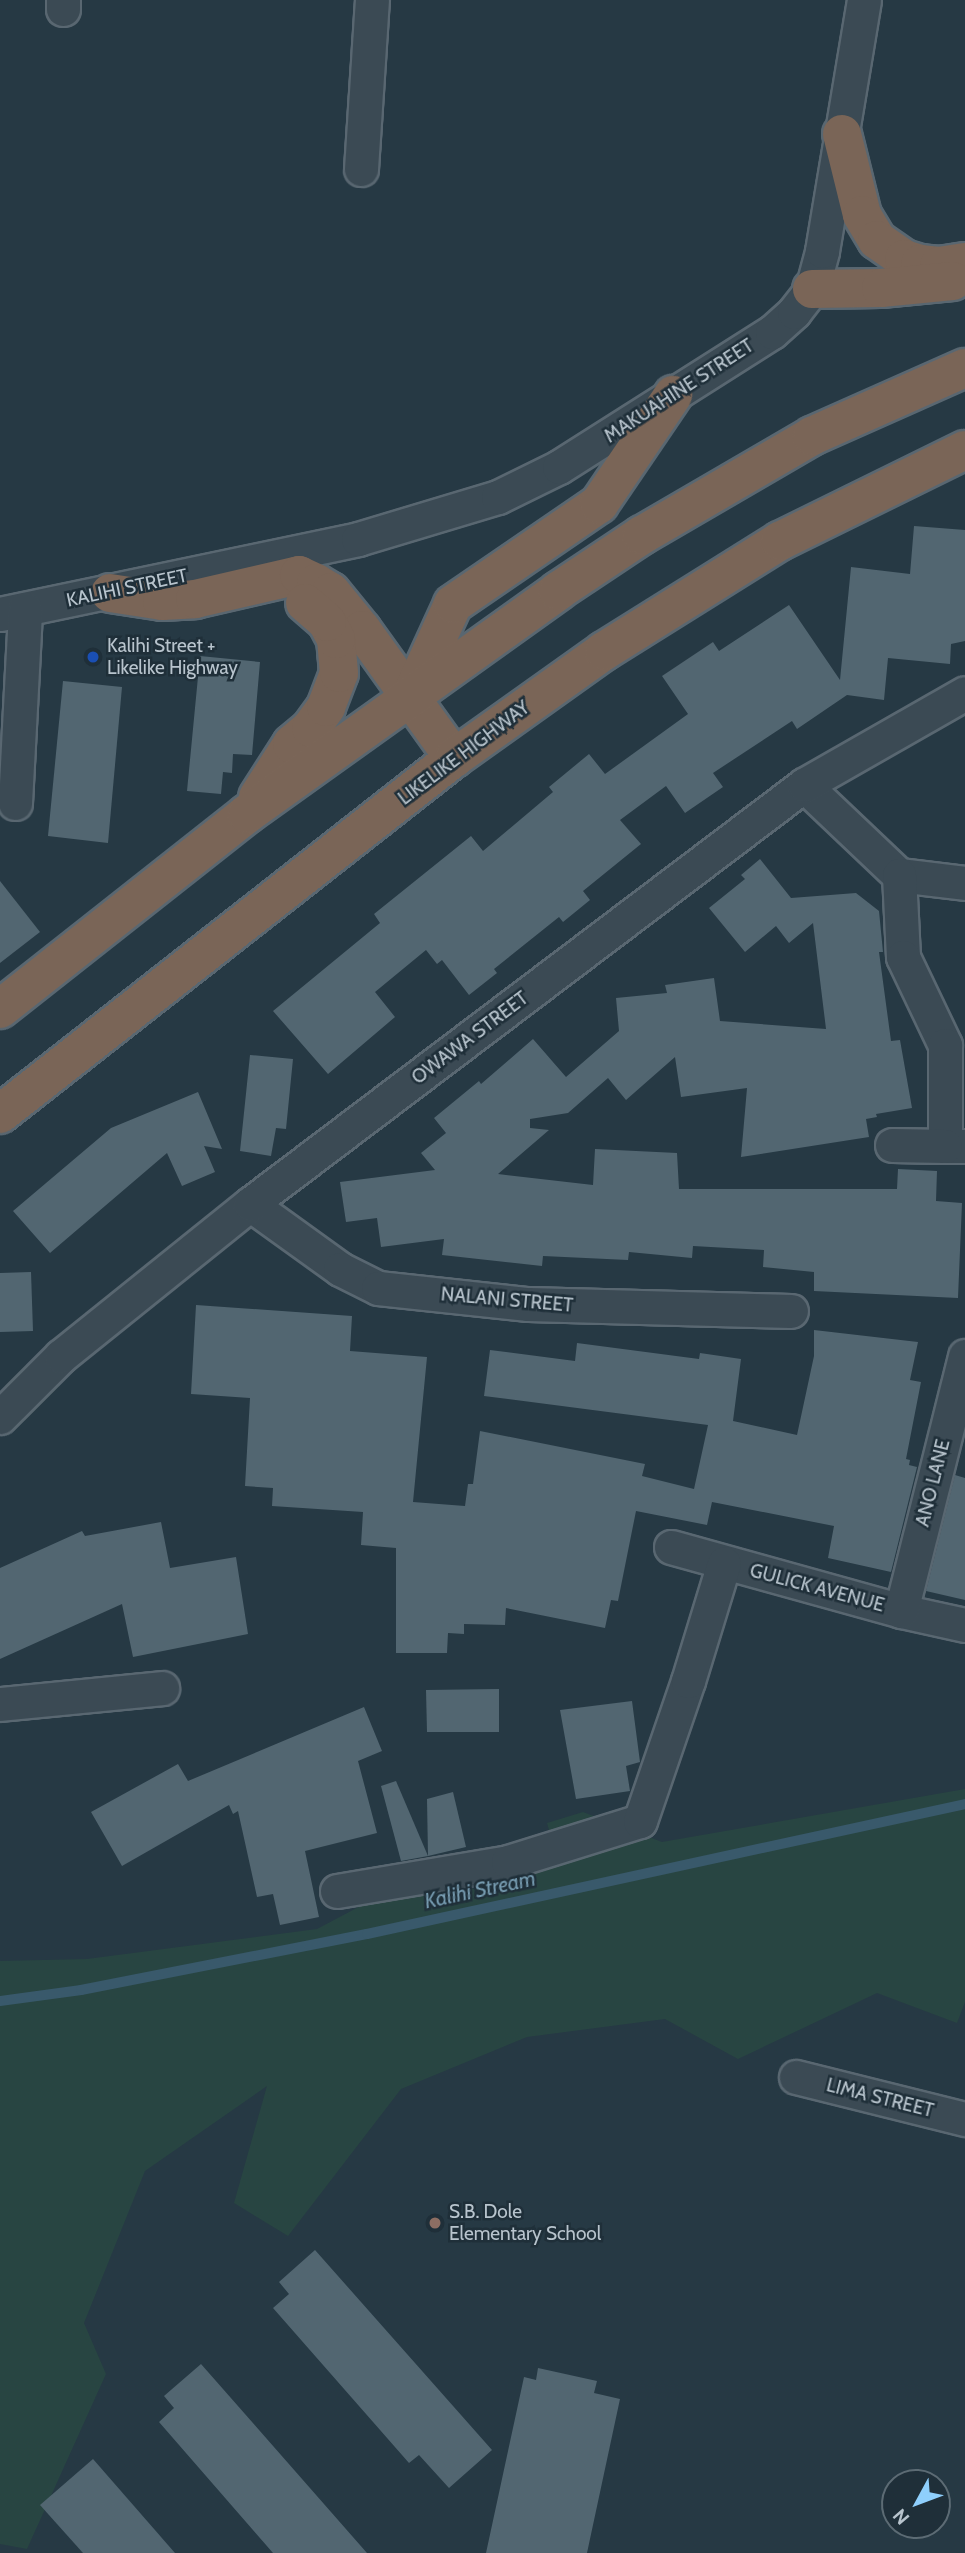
<!DOCTYPE html>
<html>
<head>
<meta charset="utf-8">
<style>
	body { margin:0 }
	#map { position:relative; width:965px; height:2553px; overflow:hidden; background:#263944; font-family:Cabin,sans-serif }
	div>[style] { position:absolute }
	.green>* { inset:0; background:#284542 }
	.stream>* { height:10px; margin:-5px; padding:0 5px; transform-origin:5px; border-radius:5px; background:#39596b }
	.building>* { inset:0; background:#526671 }
	.roads { filter:drop-shadow(2px 0 #596771) drop-shadow(-2px 0 #596771) drop-shadow(0 2px #596771) drop-shadow(0 -2px #596771) }
	.minor>* { height:33px; margin:-16.5px; padding:0 16.5px; transform-origin:16.5px; border-radius:16.5px; background:#3b4a54 }
	.highway>* { height:38px; margin:-19px; padding:0 19px; transform-origin:19px; border-radius:19px; background:#7a6557 }
	.dots>* { width:19px; height:19px; translate:-50% -50%; box-sizing:border-box; border:4px solid #1f2f39; border-radius:50% }
	span { translate:-50% -50%; white-space:nowrap; text-align:center; line-height:1.15; -webkit-text-stroke:5px #1f2f39; paint-order:stroke }
	.street-label { font-size:19px; color:#b8c4cd }
	.poi-label { font-size:19px; color:#b8c4cd }
	.left { translate:0 -50%; text-align:left }
	.water-label { font-size:21px; color:#779cb1; font-style:italic }
	.north { position:absolute; left:881px; top:2469px; width:70px; height:70px; box-sizing:border-box; background:#1f2f39; border:2px solid #5c6b74; border-radius:50%; rotate:229deg; font-size:19px; font-weight:700; line-height:28px; text-align:center; color:#b8c4cd }
	.north::after { content:''; display:block; margin:auto; width:24px; height:32px; background:#8fcffc; clip-path:polygon(50% 0,100% 100%,50% 72%,0 100%) }
</style>
</head>
<body>
<div id="map">
	<div class="green">
		<i style="clip-path:polygon(965px 1789px,965px 2002px,957px 2023px,877px 1993px,738px 2059px,665px 2019px,527px 2037px,401px 2089px,288px 2236px,234px 2203px,267px 2086px,145px 2171px,84px 2323px,106px 2374px,27px 2549px,0 2544px,0 1961px,87px 1959px,317px 1929px,419px 1875px,478px 1890px,559px 1865px,547px 1823px,583px 1812px,662px 1842px)"></i>
	</div>
	<div class="stream">
		<i style="left:0;top:2001px;width:82px;rotate:-7.7deg"></i>
		<i style="left:81px;top:1990px;width:291px;rotate:-11.1deg"></i>
		<i style="left:367px;top:1934px;width:612px;rotate:-12.26deg"></i>
	</div>
	<div class="building">
		<i style="clip-path:polygon(914px 526px,965px 530px,965px 641px,951px 644px,950px 664px,888px 658px,884px 700px,847px 695px,797px 729px,792px 721px,713px 773px,723px 787px,685px 813px,666px 786px,620px 820px,641px 844px,583px 891px,590px 900px,563px 922px,559px 917px,494px 969px,497px 973px,469px 995px,442px 960px,437px 964px,426px 950px,375px 992px,395px 1017px,328px 1074px,273px 1011px,380px 923px,374px 914px,471px 836px,483px 851px,553px 792px,549px 787px,589px 754px,605px 774px,688px 714px,662px 676px,713px 642px,719px 651px,789px 605px,840px 680px,851px 567px,910px 574px)"></i>
		<i style="clip-path:polygon(200px 656px,260px 662px,252px 755px,233px 754px,232px 773px,223px 772px,221px 794px,187px 791px)"></i>
		<i style="clip-path:polygon(63px 681px,122px 687px,108px 843px,48px 836px)"></i>
		<i style="clip-path:polygon(760px 859px,791px 898px,856px 893px,879px 911px,883px 952px,879px 952px,891px 1041px,900px 1040px,912px 1108px,876px 1114px,877px 1117px,866px 1119px,869px 1137px,741px 1157px,747px 1088px,681px 1097px,675px 1057px,626px 1100px,608px 1078px,568px 1113px,530px 1119px,530px 1128px,549px 1130px,498px 1174px,593px 1185px,595px 1149px,677px 1153px,679px 1189px,897px 1189px,898px 1169px,937px 1171px,936px 1201px,962px 1203px,958px 1298px,814px 1291px,814px 1272px,763px 1267px,764px 1250px,693px 1246px,692px 1258px,629px 1252px,628px 1260px,543px 1256px,542px 1266px,442px 1255px,444px 1239px,381px 1247px,377px 1218px,346px 1222px,340px 1182px,435px 1170px,421px 1153px,446px 1133px,434px 1118px,479px 1081px,481px 1084px,533px 1039px,566px 1077px,619px 1031px,616px 998px,667px 993px,665px 985px,714px 978px,720px 1021px,826px 1029px,813px 923px,789px 943px,776px 926px,745px 952px,709px 908px,745px 879px,741px 875px)"></i>
		<i style="clip-path:polygon(0 881px,40px 932px,0 963px)"></i>
		<i style="clip-path:polygon(250px 1055px,293px 1059px,286px 1129px,276px 1128px,271px 1156px,240px 1151px)"></i>
		<i style="clip-path:polygon(198px 1092px,222px 1149px,204px 1146px,215px 1172px,182px 1186px,167px 1153px,50px 1253px,13px 1211px,111px 1128px)"></i>
		<i style="clip-path:polygon(31px 1272px,33px 1331px,0 1332px,0 1273px)"></i>
		<i style="clip-path:polygon(196px 1305px,352px 1316px,350px 1351px,427px 1357px,413px 1502px,465px 1506px,468px 1484px,473px 1484px,480px 1431px,645px 1464px,642px 1476px,694px 1489px,708px 1425px,484px 1396px,490px 1350px,575px 1361px,577px 1343px,699px 1359px,700px 1353px,741px 1359px,733px 1421px,797px 1435px,814px 1356px,814px 1330px,918px 1342px,910px 1380px,921px 1382px,906px 1459px,910px 1460px,909px 1465px,917px 1467px,891px 1572px,828px 1558px,834px 1526px,712px 1502px,707px 1525px,636px 1511px,618px 1601px,611px 1600px,605px 1628px,506px 1608px,505px 1625px,464px 1624px,464px 1634px,448px 1633px,447px 1653px,396px 1653px,396px 1548px,361px 1545px,363px 1512px,272px 1506px,273px 1488px,245px 1486px,250px 1398px,191px 1394px)"></i>
		<i style="clip-path:polygon(955px 1475px,965px 1478px,965px 1600px,926px 1591px)"></i>
		<i style="clip-path:polygon(161px 1522px,170px 1568px,236px 1557px,248px 1634px,133px 1657px,122px 1604px,0 1659px,0 1568px,82px 1531px,85px 1536px)"></i>
		<i style="clip-path:polygon(499px 1689px,499px 1732px,427px 1732px,426px 1690px)"></i>
		<i style="clip-path:polygon(632px 1701px,640px 1762px,626px 1766px,630px 1791px,576px 1799px,560px 1710px)"></i>
		<i style="clip-path:polygon(364px 1707px,382px 1751px,358px 1761px,377px 1833px,305px 1851px,319px 1917px,280px 1925px,273px 1894px,257px 1897px,238px 1811px,233px 1814px,229px 1805px,122px 1866px,91px 1812px,178px 1764px,188px 1781px)"></i>
		<i style="clip-path:polygon(396px 1781px,428px 1856px,401px 1861px,381px 1786px)"></i>
		<i style="clip-path:polygon(453px 1792px,466px 1847px,428px 1856px,427px 1799px)"></i>
		<i style="clip-path:polygon(315px 2250px,492px 2450px,449px 2488px,419px 2455px,409px 2463px,273px 2308px,289px 2294px,279px 2282px)"></i>
		<i style="clip-path:polygon(201px 2364px,367px 2553px,273px 2553px,159px 2422px,174px 2408px,164px 2396px)"></i>
		<i style="clip-path:polygon(538px 2368px,597px 2381px,594px 2393px,620px 2399px,587px 2553px,486px 2553px,524px 2377px,536px 2380px)"></i>
		<i style="clip-path:polygon(93px 2459px,175px 2553px,83px 2553px,40px 2505px)"></i>
	</div>
	<div class="roads">
		<div class="minor">
			<i style="left:63px;top:0;width:9px;rotate:90deg"></i>
			<i style="left:361px;top:169px;width:169px;rotate:-86.3deg"></i>
			<i style="left:0;top:614px;width:366px;rotate:-11.8deg"></i>
			<i style="left:358px;top:539px;width:146px;rotate:-16.7deg"></i>
			<i style="left:498px;top:497px;width:68px;rotate:-26.2deg"></i>
			<i style="left:559px;top:467px;width:252px;rotate:-32.4deg"></i>
			<i style="left:772px;top:332px;width:30px;rotate:-42deg"></i>
			<i style="left:794px;top:312px;width:29px;rotate:-52deg"></i>
			<i style="left:812px;top:289px;width:39px;rotate:-75deg"></i>
			<i style="left:822px;top:251px;width:254px;rotate:-80.5deg"></i>
			<i style="left:804px;top:785px;width:131px;rotate:43.5deg"></i>
			<i style="left:899px;top:875px;width:66px;rotate:6.9deg"></i>
			<i style="left:15px;top:803px;width:194px;rotate:-87deg"></i>
			<i style="left:899px;top:875px;width:82px;rotate:87.2deg"></i>
			<i style="left:903px;top:957px;width:98px;rotate:64.5deg"></i>
			<i style="left:945px;top:1045px;width:101px;rotate:90deg"></i>
			<i style="left:945px;top:1146px;width:20px"></i>
			<i style="left:892px;top:1145px;width:53px;rotate:1.1deg"></i>
			<i style="left:250px;top:1204px;width:111px;rotate:35.8deg"></i>
			<i style="left:340px;top:1269px;width:42px;rotate:26.6deg"></i>
			<i style="left:378px;top:1288px;width:151px;rotate:6.1deg"></i>
			<i style="left:528px;top:1304px;width:263px;rotate:1.5deg"></i>
			<i style="left:0;top:1417px;width:86px;rotate:-45deg"></i>
			<i style="left:61px;top:1356px;width:243px;rotate:-38.8deg"></i>
			<i style="left:250px;top:1204px;width:695px;rotate:-37.1deg"></i>
			<i style="left:804px;top:785px;width:185px;rotate:-29.7deg"></i>
			<i style="left:671px;top:1547px;width:239px;rotate:15.5deg"></i>
			<i style="left:901px;top:1611px;width:66px;rotate:12.3deg"></i>
			<i style="left:901px;top:1611px;width:263px;rotate:-75.9deg"></i>
			<i style="left:0;top:1704px;width:163px;rotate:-5.6deg"></i>
			<i style="left:337px;top:1891px;width:173px;rotate:-9.6deg"></i>
			<i style="left:508px;top:1862px;width:138px;rotate:-17.3deg"></i>
			<i style="left:640px;top:1821px;width:148px;rotate:-71.1deg"></i>
			<i style="left:688px;top:1681px;width:123px;rotate:-73deg"></i>
			<i style="left:796px;top:2077px;width:174px;rotate:14deg"></i>
		</div>
		<div class="highway">
			<i style="left:842px;top:134px;width:83px;rotate:76.1deg"></i>
			<i style="left:862px;top:215px;width:29px;rotate:59deg"></i>
			<i style="left:877px;top:240px;width:33px;rotate:35deg"></i>
			<i style="left:904px;top:259px;width:17px;rotate:17deg"></i>
			<i style="left:920px;top:264px;width:19px;rotate:6deg"></i>
			<i style="left:939px;top:266px;width:26px;rotate:-9deg"></i>
			<i style="left:812px;top:289px;width:69px;rotate:-0.8deg"></i>
			<i style="left:881px;top:288px;width:72px;rotate:-5.6deg"></i>
			<i style="left:110px;top:593px;width:53px;rotate:8.7deg"></i>
			<i style="left:162px;top:601px;width:33px;rotate:-3deg"></i>
			<i style="left:195px;top:599px;width:107px;rotate:-13deg"></i>
			<i style="left:299px;top:575px;width:19px;rotate:25deg"></i>
			<i style="left:316px;top:583px;width:17px;rotate:31deg"></i>
			<i style="left:331px;top:592px;width:49px;rotate:50.8deg"></i>
			<i style="left:362px;top:630px;width:158px;rotate:54.3deg"></i>
			<i style="left:410px;top:698px;width:103px;rotate:-65.4deg"></i>
			<i style="left:453px;top:604px;width:177px;rotate:-34.4deg"></i>
			<i style="left:599px;top:504px;width:132px;rotate:-55.8deg"></i>
			<i style="left:258px;top:797px;width:63px;rotate:-57.3deg"></i>
			<i style="left:292px;top:744px;width:25px;rotate:-40deg"></i>
			<i style="left:311px;top:728px;width:26px;rotate:-54deg"></i>
			<i style="left:326px;top:707px;width:36px;rotate:-69deg"></i>
			<i style="left:339px;top:673px;width:34px;rotate:-95deg"></i>
			<i style="left:336px;top:639px;width:19px;rotate:-118deg"></i>
			<i style="left:327px;top:622px;width:29px;rotate:-139deg"></i>
			<i style="left:0;top:1009px;width:315px;rotate:-38.3deg"></i>
			<i style="left:247px;top:814px;width:383px;rotate:-35.6deg"></i>
			<i style="left:558px;top:591px;width:101px;rotate:-33.7deg"></i>
			<i style="left:642px;top:535px;width:197px;rotate:-30.2deg"></i>
			<i style="left:812px;top:436px;width:167px;rotate:-24deg"></i>
			<i style="left:0;top:1114px;width:577px;rotate:-38.1deg"></i>
			<i style="left:454px;top:758px;width:184px;rotate:-35.5deg"></i>
			<i style="left:604px;top:651px;width:208px;rotate:-32deg"></i>
			<i style="left:780px;top:541px;width:206px;rotate:-26.2deg"></i>
		</div>
	</div>
	<div class="dots">
		<i style="left:93px;top:657px;background:#1a4fb4"></i>
		<i style="left:435px;top:2223px;background:#8d6e63"></i>
	</div>
	<div class="street-label">
		<span style="left:679px;top:391px;rotate:-33deg">MAKUAHINE STREET</span>
		<span style="left:127px;top:588px;rotate:-12deg">KALIHI STREET</span>
		<span style="left:464px;top:753px;rotate:-37deg">LIKELIKE HIGHWAY</span>
		<span style="left:470px;top:1038px;rotate:-37deg">OWAWA STREET</span>
		<span style="left:507px;top:1300px;rotate:5deg">NALANI STREET</span>
		<span style="left:933px;top:1483px;rotate:-76deg">ANO LANE</span>
		<span style="left:817px;top:1588px;rotate:15deg">GULICK AVENUE</span>
		<span style="left:880px;top:2098px;rotate:14deg">LIMA STREET</span>
	</div>
	<div class="poi-label">
		<span class="left" style="left:107px;top:657px">Kalihi Street +<br>Likelike Highway</span>
		<span class="left" style="left:449px;top:2223px">S.B. Dole<br>Elementary School</span>
	</div>
	<div class="water-label">
		<span style="left:480px;top:1890px;rotate:-12deg">Kalihi Stream</span>
	</div>
	<div class="north">N</div>
</div>
</body>
</html>
